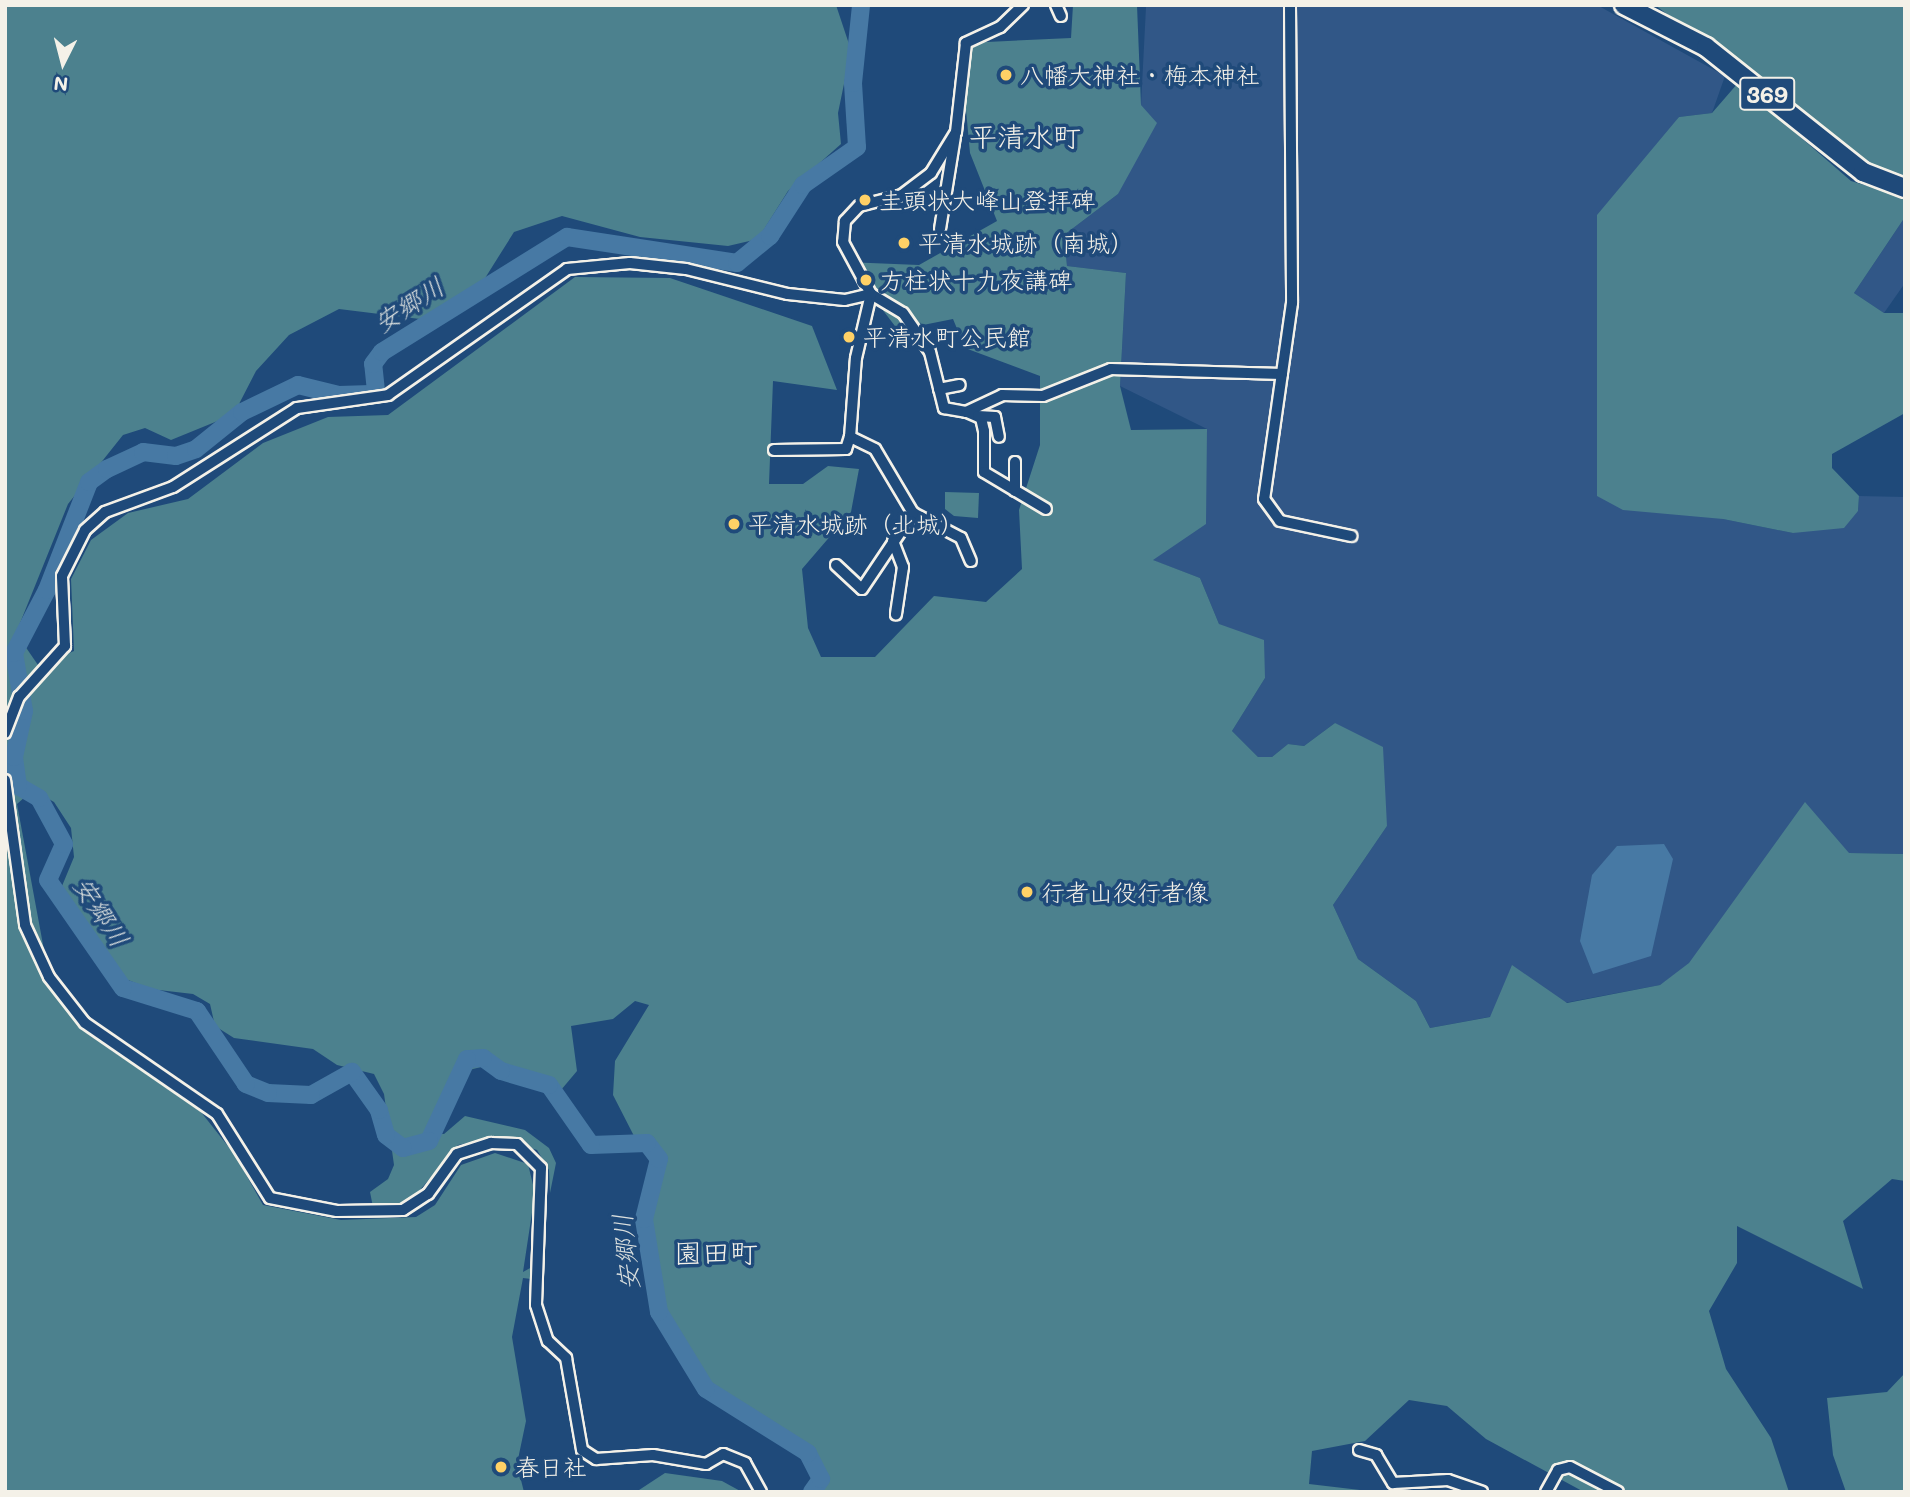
<!DOCTYPE html>
<html>
<head>
<meta charset="utf-8">
<style>
	body { margin:0 }
	#map { position:relative; width:1910px; height:1497px; overflow:hidden; background:#1f4a7a; font-family:Mali,"Klee One",sans-serif }
	div>[style] { position:absolute }
	.built>* { inset:0; background:#315787 }
	.green>* { inset:0; background:#4c818e }
	.water>* { inset:0; background:#4779a4 }
	.river>* { height:18px; margin:-9px; padding:0 9px; transform-origin:9px; border-radius:9px; background:#4779a4 }
	.roads { filter:drop-shadow(2px 0 #f4f1e8) drop-shadow(-2px 0 #f4f1e8) drop-shadow(0 2px #f4f1e8) drop-shadow(0 -2px #f4f1e8) }
	.street>* { height:10px; margin:-5px; padding:0 5px; transform-origin:5px; border-radius:5px; background:#1f4a7a }
	.highway>* { height:18px; margin:-9px; padding:0 9px; transform-origin:9px; border-radius:9px; background:#1f4a7a }
	.dots>* { width:19px; height:19px; translate:-50% -50%; box-sizing:border-box; border:4px solid #1f4a7a; border-radius:50% }
	span { translate:-50% -50%; white-space:nowrap; text-align:center; line-height:1.15; -webkit-text-stroke:7px #1f4a7a; paint-order:stroke }
	.shield-label span { padding:2px 5px; background:#1f4a7a; border:2px solid; border-radius:5px; -webkit-text-stroke-width:0 }
	.shield-label { font-size:23px; color:#f4f1e8; font-weight:700 }
	.poi-label { font-size:24px; color:#f4f1e8 }
	.left { translate:0 -50%; text-align:left }
	.water-label { font-size:26px; color:#dadfde; font-style:italic }
	.quarter-label { font-size:28px; color:#f4f1e8 }
	.frame { position:absolute; inset:0; border:7px solid #f4f1e8; pointer-events:none }
	.north { position:absolute; left:28px; top:28px; width:70px; height:70px; -webkit-text-stroke:5px #1f4a7a; paint-order:stroke; rotate:186deg; font-size:19px; font-weight:700; line-height:28px; text-align:center; color:#f4f1e8 }
	.north::after { content:''; display:block; margin:auto; width:24px; height:32px; background:#f4f1e8; clip-path:polygon(50% 0,100% 100%,50% 72%,0 100%) }
</style>
</head>
<body>
<div id="map">
	<div class="built">
		<i style="clip-path:polygon(1597px 5px,1725px 76px,1712px 113px,1679px 117px,1662px 142px,1723px 519px,1793px 533px,1858px 511px,1859px 496px,1905px 497px,1905px 854px,1849px 853px,1660px 985px,1430px 1028px,1416px 1001px,1358px 959px,1333px 905px,1387px 826px,1335px 723px,1304px 746px,1288px 744px,1272px 757px,1258px 757px,1232px 731px,1265px 678px,1219px 624px,1200px 578px,1152px 560px,1207px 429px,1120px 386px,1126px 273px,1067px 266px,1064px 235px,1118px 194px,1141px 105px,1146px 7px)"></i>
		<i style="clip-path:polygon(1905px 217px,1905px 283px,1884px 313px,1854px 293px)"></i>
	</div>
	<div class="green">
		<i style="clip-path:polygon(5px 5px,836px 5px,851px 50px,838px 113px,841px 144px,788px 191px,758px 239px,728px 246px,640px 237px,562px 216px,514px 232px,482px 283px,428px 320px,339px 309px,289px 335px,256px 371px,239px 404px,220px 420px,171px 440px,145px 428px,123px 435px,68px 504px,16px 633px,38px 665px,74px 651px,71px 579px,91px 540px,128px 513px,188px 499px,263px 443px,328px 417px,388px 415px,575px 277px,670px 278px,812px 326px,837px 390px,773px 381px,769px 484px,803px 484px,828px 466px,859px 469px,851px 512px,802px 569px,808px 628px,821px 657px,875px 657px,934px 596px,986px 602px,1022px 569px,1019px 510px,1040px 445px,1040px 376px,965px 348px,953px 319px,898px 330px,846px 262px,919px 265px,997px 221px,970px 153px,961px 56px,966px 43px,1071px 38px,1073px 5px,1137px 5px,1141px 105px,1157px 123px,1118px 194px,1064px 235px,1067px 266px,1126px 273px,1120px 386px,1131px 430px,1207px 429px,1206px 524px,1153px 560px,1200px 578px,1219px 624px,1264px 640px,1265px 678px,1232px 731px,1258px 757px,1272px 757px,1288px 744px,1304px 746px,1335px 723px,1383px 747px,1387px 826px,1333px 905px,1358px 959px,1416px 1001px,1430px 1028px,1490px 1017px,1512px 965px,1567px 1003px,1660px 985px,1689px 963px,1805px 802px,1849px 853px,1905px 854px,1905px 1181px,1892px 1179px,1843px 1221px,1863px 1289px,1737px 1226px,1737px 1263px,1709px 1311px,1726px 1369px,1771px 1438px,1789px 1492px,1584px 1492px,1486px 1439px,1447px 1406px,1409px 1400px,1365px 1441px,1312px 1451px,1309px 1484px,1377px 1492px,821px 1492px,825px 1472px,813px 1451px,744px 1412px,710px 1381px,662px 1307px,650px 1223px,657px 1156px,634px 1136px,613px 1095px,615px 1061px,649px 1005px,635px 1001px,613px 1019px,571px 1026px,577px 1071px,561px 1090px,515px 1067px,493px 1064px,457px 1073px,430px 1133px,444px 1134px,465px 1116px,525px 1130px,549px 1148px,556px 1163px,550px 1193px,549px 1170px,537px 1150px,495px 1137px,458px 1145px,409px 1203px,373px 1207px,370px 1192px,388px 1179px,394px 1165px,384px 1094px,374px 1074px,337px 1065px,313px 1049px,234px 1038px,215px 1026px,210px 1004px,193px 994px,150px 989px,121px 977px,62px 886px,74px 857px,71px 828px,54px 802px,33px 790px,17px 804px,49px 977px,112px 1051px,193px 1102px,235px 1155px,263px 1205px,341px 1220px,416px 1217px,435px 1205px,461px 1165px,495px 1153px,528px 1164px,535px 1193px,523px 1272px,532px 1267px,531px 1279px,523px 1278px,512px 1337px,526px 1421px,517px 1464px,524px 1492px,5px 1492px)"></i>
		<i style="clip-path:polygon(1655px 5px,1905px 5px,1905px 177px,1870px 169px)"></i>
		<i style="clip-path:polygon(1738px 83px,1851px 181px,1905px 197px,1905px 217px,1854px 293px,1884px 313px,1905px 313px,1905px 413px,1832px 454px,1832px 468px,1859px 496px,1858px 511px,1844px 528px,1793px 533px,1723px 519px,1623px 510px,1597px 496px,1597px 215px,1679px 117px,1712px 113px)"></i>
		<i style="clip-path:polygon(945px 492px,979px 493px,978px 518px,954px 516px,945px 509px)"></i>
		<i style="clip-path:polygon(1905px 1373px,1905px 1492px,1846px 1492px,1833px 1455px,1827px 1398px,1887px 1392px)"></i>
		<i style="clip-path:polygon(665px 1473px,722px 1481px,742px 1492px,636px 1492px)"></i>
	</div>
	<div class="water">
		<i style="clip-path:polygon(1664px 844px,1673px 859px,1651px 956px,1593px 974px,1580px 941px,1592px 875px,1617px 846px)"></i>
	</div>
	<div class="river">
		<i style="left:812px;top:1492px;width:16px;rotate:-55deg"></i>
		<i style="left:821px;top:1479px;width:29px;rotate:-117deg"></i>
		<i style="left:808px;top:1453px;width:120px;rotate:-147.9deg"></i>
		<i style="left:706px;top:1389px;width:90px;rotate:-121.4deg"></i>
		<i style="left:659px;top:1312px;width:94px;rotate:-99.2deg"></i>
		<i style="left:644px;top:1219px;width:62px;rotate:-76deg"></i>
		<i style="left:659px;top:1159px;width:20px;rotate:-127deg"></i>
		<i style="left:647px;top:1143px;width:56px;rotate:178deg"></i>
		<i style="left:591px;top:1145px;width:73px;rotate:-125deg"></i>
		<i style="left:549px;top:1085px;width:50px;rotate:-163.7deg"></i>
		<i style="left:501px;top:1071px;width:22px;rotate:-144deg"></i>
		<i style="left:483px;top:1058px;width:16px;rotate:176deg"></i>
		<i style="left:467px;top:1059px;width:90px;rotate:114.9deg"></i>
		<i style="left:429px;top:1141px;width:27px;rotate:165deg"></i>
		<i style="left:403px;top:1148px;width:21px;rotate:-143deg"></i>
		<i style="left:386px;top:1135px;width:26px;rotate:-106deg"></i>
		<i style="left:379px;top:1110px;width:47px;rotate:-125.4deg"></i>
		<i style="left:352px;top:1072px;width:47px;rotate:150.7deg"></i>
		<i style="left:311px;top:1095px;width:43px;rotate:-177.3deg"></i>
		<i style="left:268px;top:1093px;width:24px;rotate:-158deg"></i>
		<i style="left:246px;top:1084px;width:88px;rotate:-123.9deg"></i>
		<i style="left:197px;top:1011px;width:77px;rotate:-162.7deg"></i>
		<i style="left:123px;top:988px;width:131px;rotate:-124.8deg"></i>
		<i style="left:48px;top:880px;width:39px;rotate:-66deg"></i>
		<i style="left:64px;top:844px;width:52px;rotate:-118.5deg"></i>
		<i style="left:39px;top:798px;width:24px;rotate:-150deg"></i>
		<i style="left:18px;top:786px;width:29px;rotate:-98deg"></i>
		<i style="left:14px;top:757px;width:47px;rotate:-77.7deg"></i>
		<i style="left:24px;top:711px;width:59px;rotate:-99.8deg"></i>
		<i style="left:14px;top:653px;width:71px;rotate:-62.4deg"></i>
		<i style="left:47px;top:590px;width:116px;rotate:-68.7deg"></i>
		<i style="left:89px;top:482px;width:22px;rotate:-36deg"></i>
		<i style="left:107px;top:469px;width:40px;rotate:-25deg"></i>
		<i style="left:143px;top:452px;width:33px;rotate:7deg"></i>
		<i style="left:176px;top:456px;width:21px;rotate:-19deg"></i>
		<i style="left:196px;top:449px;width:59px;rotate:-38.8deg"></i>
		<i style="left:242px;top:412px;width:62px;rotate:-25.7deg"></i>
		<i style="left:298px;top:385px;width:42px;rotate:13.7deg"></i>
		<i style="left:339px;top:395px;width:32px;rotate:-2deg"></i>
		<i style="left:371px;top:394px;width:6px;rotate:-31deg"></i>
		<i style="left:376px;top:391px;width:27px;rotate:-96deg"></i>
		<i style="left:373px;top:364px;width:15px;rotate:-53deg"></i>
		<i style="left:382px;top:352px;width:218px;rotate:-31.9deg"></i>
		<i style="left:567px;top:237px;width:172px;rotate:8.7deg"></i>
		<i style="left:737px;top:263px;width:43px;rotate:-39.3deg"></i>
		<i style="left:770px;top:236px;width:61px;rotate:-57.1deg"></i>
		<i style="left:803px;top:185px;width:66px;rotate:-35.1deg"></i>
		<i style="left:857px;top:147px;width:64px;rotate:-93.6deg"></i>
		<i style="left:853px;top:83px;width:78px;rotate:-84.1deg"></i>
	</div>
	<div class="roads">
		<div class="street">
			<i style="left:1023px;top:5px;width:32px;rotate:136deg"></i>
			<i style="left:1000px;top:27px;width:38px;rotate:155deg"></i>
			<i style="left:966px;top:43px;width:90px;rotate:96.4deg"></i>
			<i style="left:956px;top:132px;width:48px;rotate:121.4deg"></i>
			<i style="left:931px;top:173px;width:36px;rotate:143deg"></i>
			<i style="left:902px;top:195px;width:44px;rotate:165.7deg"></i>
			<i style="left:859px;top:206px;width:21px;rotate:133deg"></i>
			<i style="left:845px;top:221px;width:21px;rotate:95deg"></i>
			<i style="left:843px;top:242px;width:59px;rotate:61.7deg"></i>
			<i style="left:871px;top:294px;width:37px;rotate:31deg"></i>
			<i style="left:903px;top:313px;width:47px;rotate:55.3deg"></i>
			<i style="left:930px;top:352px;width:58px;rotate:76deg"></i>
			<i style="left:944px;top:408px;width:22px;rotate:10deg"></i>
			<i style="left:966px;top:412px;width:40px;rotate:-25deg"></i>
			<i style="left:1002px;top:395px;width:41px;rotate:1.4deg"></i>
			<i style="left:1043px;top:396px;width:73px;rotate:-21.7deg"></i>
			<i style="left:1111px;top:369px;width:171px;rotate:1.7deg"></i>
			<i style="left:1056px;top:5px;width:12px;rotate:66deg"></i>
			<i style="left:1290px;top:5px;width:298px;rotate:89.6deg"></i>
			<i style="left:1292px;top:303px;width:198px;rotate:98.1deg"></i>
			<i style="left:1264px;top:499px;width:27px;rotate:54deg"></i>
			<i style="left:1280px;top:521px;width:73px;rotate:11.9deg"></i>
			<i style="left:940px;top:229px;width:94px;rotate:-80.8deg"></i>
			<i style="left:939px;top:389px;width:21px;rotate:-11deg"></i>
			<i style="left:967px;top:412px;width:15px;rotate:23deg"></i>
			<i style="left:981px;top:418px;width:13px;rotate:77deg"></i>
			<i style="left:984px;top:431px;width:41px;rotate:90deg"></i>
			<i style="left:984px;top:472px;width:72px;rotate:30.8deg"></i>
			<i style="left:978px;top:416px;width:17px;rotate:3deg"></i>
			<i style="left:995px;top:417px;width:20px;rotate:79deg"></i>
			<i style="left:774px;top:450px;width:72px;rotate:-0.8deg"></i>
			<i style="left:846px;top:449px;width:13px;rotate:-72deg"></i>
			<i style="left:1015px;top:462px;width:29px;rotate:90deg"></i>
			<i style="left:913px;top:513px;width:54px;rotate:27.5deg"></i>
			<i style="left:961px;top:538px;width:25px;rotate:67deg"></i>
			<i style="left:893px;top:541px;width:28px;rotate:69deg"></i>
			<i style="left:903px;top:567px;width:48px;rotate:98.5deg"></i>
			<i style="left:836px;top:565px;width:35px;rotate:43deg"></i>
			<i style="left:862px;top:589px;width:92px;rotate:-56.1deg"></i>
			<i style="left:913px;top:513px;width:74px;rotate:-120.7deg"></i>
			<i style="left:875px;top:449px;width:28px;rotate:-154deg"></i>
			<i style="left:850px;top:437px;width:79px;rotate:-85.7deg"></i>
			<i style="left:856px;top:358px;width:66px;rotate:-76.8deg"></i>
			<i style="left:5px;top:733px;width:39px;rotate:-69deg"></i>
			<i style="left:19px;top:697px;width:69px;rotate:-48deg"></i>
			<i style="left:65px;top:646px;width:70px;rotate:-92.5deg"></i>
			<i style="left:62px;top:576px;width:51px;rotate:-63.4deg"></i>
			<i style="left:85px;top:530px;width:27px;rotate:-42deg"></i>
			<i style="left:105px;top:512px;width:72px;rotate:-20.2deg"></i>
			<i style="left:173px;top:487px;width:147px;rotate:-32.5deg"></i>
			<i style="left:297px;top:408px;width:92px;rotate:-8.1deg"></i>
			<i style="left:388px;top:395px;width:219px;rotate:-35.1deg"></i>
			<i style="left:567px;top:269px;width:63px;rotate:-5.4deg"></i>
			<i style="left:630px;top:263px;width:56px;rotate:6.1deg"></i>
			<i style="left:686px;top:269px;width:105px;rotate:13.8deg"></i>
			<i style="left:788px;top:294px;width:57px;rotate:6deg"></i>
			<i style="left:845px;top:300px;width:27px;rotate:-13deg"></i>
			<i style="left:5px;top:780px;width:146px;rotate:82.1deg"></i>
			<i style="left:25px;top:925px;width:57px;rotate:65.2deg"></i>
			<i style="left:49px;top:977px;width:58px;rotate:52deg"></i>
			<i style="left:85px;top:1023px;width:160px;rotate:34.6deg"></i>
			<i style="left:217px;top:1114px;width:99px;rotate:57.8deg"></i>
			<i style="left:270px;top:1198px;width:68px;rotate:11deg"></i>
			<i style="left:337px;top:1211px;width:66px;rotate:-0.9deg"></i>
			<i style="left:403px;top:1210px;width:30px;rotate:-33deg"></i>
			<i style="left:428px;top:1194px;width:49px;rotate:-54.1deg"></i>
			<i style="left:457px;top:1154px;width:36px;rotate:-18deg"></i>
			<i style="left:491px;top:1143px;width:26px;rotate:2deg"></i>
			<i style="left:517px;top:1144px;width:34px;rotate:45deg"></i>
			<i style="left:541px;top:1168px;width:137px;rotate:92.1deg"></i>
			<i style="left:536px;top:1305px;width:38px;rotate:72deg"></i>
			<i style="left:548px;top:1341px;width:25px;rotate:43deg"></i>
			<i style="left:566px;top:1358px;width:93px;rotate:80.1deg"></i>
			<i style="left:582px;top:1450px;width:17px;rotate:33deg"></i>
			<i style="left:596px;top:1459px;width:57px;rotate:-4deg"></i>
			<i style="left:653px;top:1455px;width:54px;rotate:9.6deg"></i>
			<i style="left:706px;top:1464px;width:20px;rotate:-30deg"></i>
			<i style="left:723px;top:1454px;width:24px;rotate:22deg"></i>
			<i style="left:745px;top:1463px;width:33px;rotate:61deg"></i>
			<i style="left:1359px;top:1450px;width:18px;rotate:16deg"></i>
			<i style="left:1376px;top:1455px;width:33px;rotate:59deg"></i>
			<i style="left:1393px;top:1483px;width:55px;rotate:-3.1deg"></i>
			<i style="left:1448px;top:1480px;width:36px;rotate:19deg"></i>
			<i style="left:1546px;top:1492px;width:25px;rotate:-61deg"></i>
			<i style="left:1558px;top:1470px;width:12px;rotate:-14deg"></i>
			<i style="left:1570px;top:1467px;width:54px;rotate:27.5deg"></i>
		</div>
		<div class="highway">
			<i style="left:1624px;top:5px;width:92px;rotate:27.1deg"></i>
			<i style="left:1706px;top:47px;width:201px;rotate:38.5deg"></i>
			<i style="left:1863px;top:172px;width:45px;rotate:20.9deg"></i>
		</div>
	</div>
	<div class="dots">
		<i style="left:1006px;top:75px;background:#ffd166"></i>
		<i style="left:865px;top:200px;background:#ffd166"></i>
		<i style="left:904px;top:243px;background:#ffd166"></i>
		<i style="left:866px;top:280px;background:#ffd166"></i>
		<i style="left:849px;top:337px;background:#ffd166"></i>
		<i style="left:734px;top:524px;background:#ffd166"></i>
		<i style="left:1027px;top:892px;background:#ffd166"></i>
		<i style="left:501px;top:1467px;background:#ffd166"></i>
	</div>
	<div class="shield-label">
		<span style="left:1767px;top:94px">369</span>
	</div>
	<div class="poi-label">
		<span class="left" style="left:1020px;top:75px">八幡大神社・梅本神社</span>
		<span class="left" style="left:879px;top:200px">圭頭状大峰山登拝碑</span>
		<span class="left" style="left:918px;top:243px">平清水城跡（南城）</span>
		<span class="left" style="left:880px;top:280px">方柱状十九夜講碑</span>
		<span class="left" style="left:863px;top:337px">平清水町公民館</span>
		<span class="left" style="left:748px;top:524px">平清水城跡（北城）</span>
		<span class="left" style="left:1041px;top:892px">行者山役行者像</span>
		<span class="left" style="left:515px;top:1467px">春日社</span>
	</div>
	<div class="water-label">
		<span style="left:409px;top:305px;rotate:-33deg">安郷川</span>
		<span style="left:101px;top:912px;rotate:57deg">安郷川</span>
		<span style="left:626px;top:1252px;rotate:-96deg">安郷川</span>
	</div>
	<div class="quarter-label">
		<span style="left:1025px;top:136px">平清水町</span>
		<span style="left:716px;top:1252px">園田町</span>
	</div>
	<div class="frame"></div>
	<div class="north">N</div>
</div>
</body>
</html>
